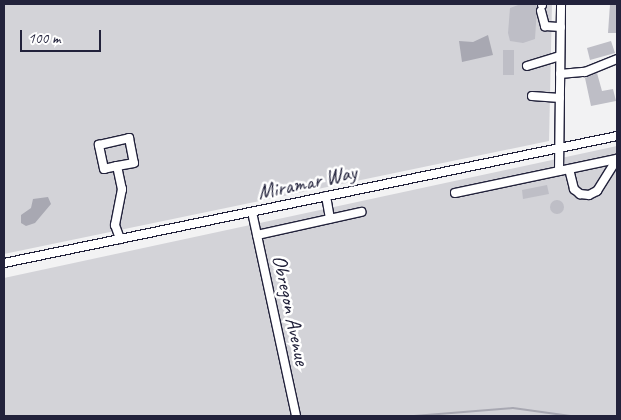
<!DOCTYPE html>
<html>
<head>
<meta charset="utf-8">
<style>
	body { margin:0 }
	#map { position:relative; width:621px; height:420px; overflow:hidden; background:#f2f2f3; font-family:Caveat,sans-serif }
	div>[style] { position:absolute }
	.green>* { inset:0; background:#d3d3d8 }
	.water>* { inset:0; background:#a8a8b2 }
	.stream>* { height:2px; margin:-1px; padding:0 1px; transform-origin:1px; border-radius:1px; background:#a8a8b2 }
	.building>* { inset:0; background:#bebec6 }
	.round { border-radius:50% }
	.roads { filter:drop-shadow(1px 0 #22223b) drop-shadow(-1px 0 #22223b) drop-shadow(0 1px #22223b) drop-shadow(0 -1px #22223b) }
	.minor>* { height:8px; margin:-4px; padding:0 4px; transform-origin:4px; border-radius:4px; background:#fff }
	span { translate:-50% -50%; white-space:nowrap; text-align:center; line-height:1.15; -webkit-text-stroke:5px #fff; paint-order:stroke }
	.street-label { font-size:21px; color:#22223b }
	.frame { position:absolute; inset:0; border:5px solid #22223b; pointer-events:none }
	.scale { position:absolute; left:20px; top:30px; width:81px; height:22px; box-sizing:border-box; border:2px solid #22223b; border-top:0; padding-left:6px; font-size:15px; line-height:18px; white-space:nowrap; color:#22223b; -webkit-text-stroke:4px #fff; paint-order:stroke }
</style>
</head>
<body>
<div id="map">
	<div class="green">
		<i style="clip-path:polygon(4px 4px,552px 4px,549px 141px,4px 254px)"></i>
		<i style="clip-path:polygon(617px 146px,617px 416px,4px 416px,4px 278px)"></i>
	</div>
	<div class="water">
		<i style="clip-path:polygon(488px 35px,493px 55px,462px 62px,459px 41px,473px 42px)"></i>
		<i style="clip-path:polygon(48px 197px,51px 204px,35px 223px,26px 226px,21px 223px,21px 215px,31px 208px,33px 199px)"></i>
	</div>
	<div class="stream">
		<i style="left:414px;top:416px;width:99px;rotate:-4.6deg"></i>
		<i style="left:513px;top:408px;width:58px;rotate:8deg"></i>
	</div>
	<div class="building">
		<i style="clip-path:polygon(521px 4px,535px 4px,537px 7px,535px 39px,523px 43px,510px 41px,508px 33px,510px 8px)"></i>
		<i style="clip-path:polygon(610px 4px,617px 4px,617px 33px,608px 33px)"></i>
		<i style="clip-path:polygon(611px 41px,615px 53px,590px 60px,587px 48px)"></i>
		<i style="clip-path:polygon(503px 50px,514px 50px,514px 75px,503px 75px)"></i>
		<i style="clip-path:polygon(597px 73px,602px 91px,613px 89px,616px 101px,591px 106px,585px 78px)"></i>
		<i style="clip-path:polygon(547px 185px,549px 194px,523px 199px,522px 190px)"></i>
		<i class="round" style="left:550px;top:200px;width:14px;height:14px"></i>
	</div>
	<div class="roads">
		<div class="minor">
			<i style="left:542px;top:5px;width:1px;rotate:-90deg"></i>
			<i style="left:541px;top:11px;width:16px;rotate:75deg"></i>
			<i style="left:545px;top:26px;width:16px;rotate:4deg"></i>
			<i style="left:527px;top:66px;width:34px;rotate:-17deg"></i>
			<i style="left:560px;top:74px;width:25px;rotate:-5deg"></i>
			<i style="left:585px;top:72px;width:35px;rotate:-22deg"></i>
			<i style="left:532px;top:96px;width:28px;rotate:4deg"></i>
			<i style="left:117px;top:166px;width:13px;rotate:167deg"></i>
			<i style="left:104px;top:169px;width:25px;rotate:-102deg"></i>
			<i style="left:99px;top:145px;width:31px;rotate:-13deg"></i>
			<i style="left:129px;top:138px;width:25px;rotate:79deg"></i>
			<i style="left:134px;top:163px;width:17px;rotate:170deg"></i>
			<i style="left:117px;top:166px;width:24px;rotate:78deg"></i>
			<i style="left:122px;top:189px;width:37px;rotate:101deg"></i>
			<i style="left:115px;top:225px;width:15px;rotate:70deg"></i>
			<i style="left:569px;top:169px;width:21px;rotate:76deg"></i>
			<i style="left:574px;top:189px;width:8px;rotate:40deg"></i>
			<i style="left:580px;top:194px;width:9px;rotate:6deg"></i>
			<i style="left:589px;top:195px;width:9px;rotate:-27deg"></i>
			<i style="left:597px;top:191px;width:38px;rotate:-58deg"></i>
			<i style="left:559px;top:171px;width:167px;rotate:-89.3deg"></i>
			<i style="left:455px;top:193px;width:166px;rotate:-11.9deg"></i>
			<i style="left:326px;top:196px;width:23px;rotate:80deg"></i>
			<i style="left:252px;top:212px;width:209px;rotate:77.8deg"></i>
			<i style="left:257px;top:235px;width:107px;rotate:-12.5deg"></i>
			<i style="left:4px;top:263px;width:626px;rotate:-11.7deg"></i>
		</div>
	</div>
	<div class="street-label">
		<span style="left:307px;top:182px;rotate:-12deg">Miramar Way</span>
		<span style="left:291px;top:310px;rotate:78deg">Obregon Avenue</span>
	</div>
	<div class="frame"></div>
	<div class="scale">100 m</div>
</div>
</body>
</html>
